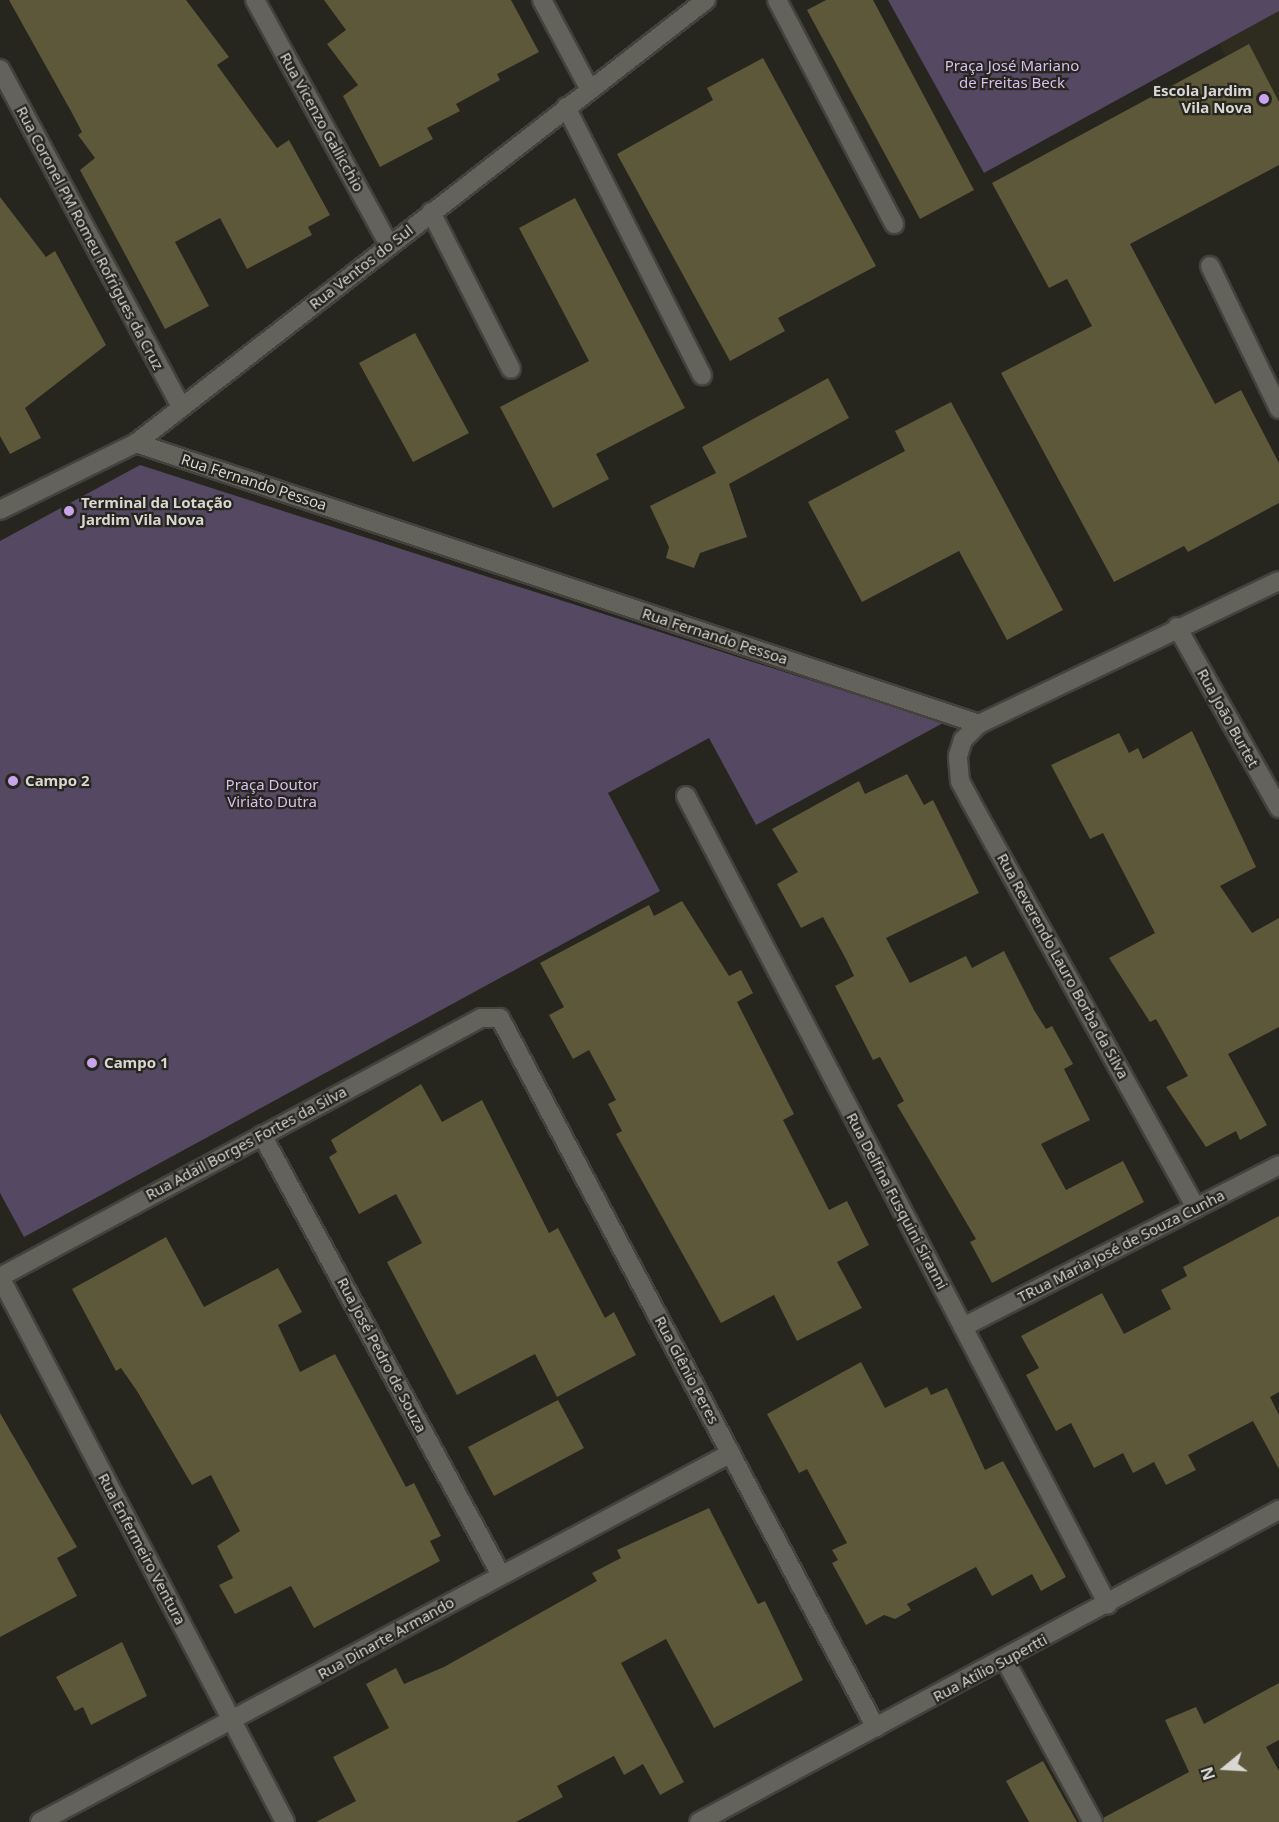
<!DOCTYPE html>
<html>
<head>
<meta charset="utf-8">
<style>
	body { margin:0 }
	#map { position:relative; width:1279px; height:1822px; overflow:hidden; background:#26251e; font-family:"Noto Sans",sans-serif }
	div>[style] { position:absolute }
	.built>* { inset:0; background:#2e2c1f }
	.green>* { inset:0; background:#544862 }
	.building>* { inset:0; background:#5d5839 }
	.roads { filter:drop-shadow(2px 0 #43423d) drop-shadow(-2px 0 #43423d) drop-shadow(0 2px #43423d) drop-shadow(0 -2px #43423d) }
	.minor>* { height:18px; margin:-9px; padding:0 9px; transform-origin:9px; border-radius:9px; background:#64635b }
	.dots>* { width:16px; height:16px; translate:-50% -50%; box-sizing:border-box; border:3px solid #26251e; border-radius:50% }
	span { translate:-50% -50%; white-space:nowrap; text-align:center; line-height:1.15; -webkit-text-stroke:4.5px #26251e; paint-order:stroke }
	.park-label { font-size:15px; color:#d7bef2 }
	.poi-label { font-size:15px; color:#d8d7d3; font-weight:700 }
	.right { translate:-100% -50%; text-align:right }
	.left { translate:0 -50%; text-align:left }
	.street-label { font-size:15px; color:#d8d7d3 }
	.north { position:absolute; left:1195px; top:1738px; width:60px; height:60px; -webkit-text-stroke:4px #26251e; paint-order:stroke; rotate:252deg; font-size:16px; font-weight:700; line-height:24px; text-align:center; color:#d8d7d3 }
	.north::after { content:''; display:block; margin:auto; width:21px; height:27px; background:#d8d7d3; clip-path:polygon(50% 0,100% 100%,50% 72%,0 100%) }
</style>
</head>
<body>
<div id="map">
	<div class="built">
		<i style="clip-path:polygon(1279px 11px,1279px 153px,1219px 44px)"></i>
	</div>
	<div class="green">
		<i style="clip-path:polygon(888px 0,1279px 0,1279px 11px,984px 173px)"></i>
		<i style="clip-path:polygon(140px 465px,943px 723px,756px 825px,709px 738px,608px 793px,660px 891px,24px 1237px,0 1193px,0 541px)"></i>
	</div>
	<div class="building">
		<i style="clip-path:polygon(9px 0,186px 0,229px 57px,217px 65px,277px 148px,289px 140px,330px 215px,308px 227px,312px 235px,247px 269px,220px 218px,175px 242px,209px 306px,165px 329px,80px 170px,95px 158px,78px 135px,82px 132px,72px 113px)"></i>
		<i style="clip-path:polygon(324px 0,511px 0,539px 52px,497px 74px,500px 80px,456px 104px,460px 111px,427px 128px,433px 139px,380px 167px,343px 96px,358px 85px,327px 44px,346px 30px)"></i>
		<i style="clip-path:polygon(826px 0,873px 0,974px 190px,920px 219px,807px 10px)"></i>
		<i style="clip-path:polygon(1249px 44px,1279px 102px,1279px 165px,1130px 244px,1215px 404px,1241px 390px,1279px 463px,1279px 503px,1188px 552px,1184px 546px,1114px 582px,1001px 373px,1092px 326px,1067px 279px,1049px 288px,992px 183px)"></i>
		<i style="clip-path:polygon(763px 58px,876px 266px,778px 318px,785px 331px,730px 361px,617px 154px,713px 100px,707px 88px)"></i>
		<i style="clip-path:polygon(0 197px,46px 257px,55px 251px,106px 345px,25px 408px,41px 438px,10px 454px,0 436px)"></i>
		<i style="clip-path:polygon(575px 198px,685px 408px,596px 454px,609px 479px,553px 508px,500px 407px,589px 361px,519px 228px)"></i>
		<i style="clip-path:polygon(415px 333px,469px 433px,413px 462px,359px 363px)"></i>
		<i style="clip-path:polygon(828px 378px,849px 418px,729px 484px,747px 537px,700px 553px,694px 568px,666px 558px,669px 547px,650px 506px,716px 473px,702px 447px)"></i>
		<i style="clip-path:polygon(951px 402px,1063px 610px,1007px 640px,959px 551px,862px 602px,808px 502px,905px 451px,895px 431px)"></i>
		<i style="clip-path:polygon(1192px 731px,1256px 867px,1220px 886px,1252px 933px,1279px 918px,1279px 1027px,1228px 1054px,1267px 1125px,1240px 1140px,1236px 1131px,1206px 1147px,1166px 1087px,1188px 1076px,1156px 1019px,1150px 1022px,1109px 958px,1155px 933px,1103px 833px,1090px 839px,1051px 765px,1119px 733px,1129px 753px,1138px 748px,1143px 759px)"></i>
		<i style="clip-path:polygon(907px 774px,924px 805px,933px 800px,979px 893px,886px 938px,910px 983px,966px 956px,972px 968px,1004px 951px,1034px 1010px,1046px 1029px,1052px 1026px,1073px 1064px,1064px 1069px,1090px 1120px,1041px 1144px,1066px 1190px,1123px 1161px,1144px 1202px,992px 1283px,970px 1242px,976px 1239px,897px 1105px,904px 1101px,880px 1057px,873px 1060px,835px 986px,854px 976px,847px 961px,823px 917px,801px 928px,777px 884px,798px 872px,772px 829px,859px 781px,865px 794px)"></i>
		<i style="clip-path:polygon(682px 901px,729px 976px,741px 970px,753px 993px,737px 1002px,794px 1114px,783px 1120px,829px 1210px,847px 1201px,869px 1245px,837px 1262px,862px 1308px,797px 1341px,774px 1295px,721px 1323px,616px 1134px,622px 1131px,608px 1104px,616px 1100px,589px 1050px,573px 1059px,549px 1015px,564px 1007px,540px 963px,649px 905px,654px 916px)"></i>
		<i style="clip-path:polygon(421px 1084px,442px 1122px,482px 1100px,549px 1233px,558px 1228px,605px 1318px,614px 1312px,636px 1355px,557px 1397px,535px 1354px,457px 1395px,387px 1262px,422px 1243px,396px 1194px,359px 1214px,329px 1157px,337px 1152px,331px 1140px)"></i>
		<i style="clip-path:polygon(1279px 1216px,1279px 1392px,1270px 1397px,1279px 1415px,1279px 1469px,1253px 1421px,1188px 1455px,1196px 1470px,1166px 1485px,1154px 1462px,1133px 1473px,1123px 1453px,1094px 1468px,1071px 1423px,1056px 1431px,1026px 1375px,1039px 1368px,1021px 1336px,1102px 1293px,1124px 1334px,1171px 1309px,1161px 1290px,1187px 1276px,1183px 1267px)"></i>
		<i style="clip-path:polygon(166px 1237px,204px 1307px,278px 1268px,302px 1312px,278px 1325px,300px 1372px,335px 1354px,406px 1487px,414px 1483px,441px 1536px,430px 1541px,440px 1561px,314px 1628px,291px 1586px,235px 1614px,219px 1585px,233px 1578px,217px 1546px,240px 1531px,211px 1475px,192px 1485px,137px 1391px,121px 1368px,116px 1371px,72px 1289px)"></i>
		<i style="clip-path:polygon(861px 1362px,885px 1408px,927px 1387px,931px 1395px,947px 1388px,985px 1470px,1003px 1461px,1066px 1577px,1041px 1591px,1032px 1574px,992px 1596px,976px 1567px,907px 1604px,911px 1610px,895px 1619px,884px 1615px,866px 1625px,832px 1563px,838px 1560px,832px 1550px,847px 1543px,807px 1469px,799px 1473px,767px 1414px)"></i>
		<i style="clip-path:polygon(558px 1400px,584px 1448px,494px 1496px,468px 1447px)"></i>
		<i style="clip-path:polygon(0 1413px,77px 1547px,57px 1558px,77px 1596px,0 1637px)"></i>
		<i style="clip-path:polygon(709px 1508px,758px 1604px,765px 1601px,803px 1680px,714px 1728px,666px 1639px,621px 1663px,684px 1782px,660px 1795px,643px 1764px,624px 1775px,614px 1756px,557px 1786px,563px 1797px,516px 1822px,316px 1822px,356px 1801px,333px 1757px,389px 1728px,366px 1684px,396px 1668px,404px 1684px,444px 1667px,597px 1581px,592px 1573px,621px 1558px,617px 1550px)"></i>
		<i style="clip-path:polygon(122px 1642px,147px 1696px,91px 1725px,83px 1707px,75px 1711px,56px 1677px)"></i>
		<i style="clip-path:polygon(1279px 1683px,1279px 1740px,1266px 1747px,1279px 1771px,1279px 1822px,1104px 1822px,1103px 1818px,1189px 1772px,1165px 1720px,1196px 1707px,1204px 1724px)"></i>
		<i style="clip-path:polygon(1043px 1761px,1077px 1822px,1029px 1822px,1006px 1781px)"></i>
	</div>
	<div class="roads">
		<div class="minor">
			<i style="left:255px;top:0;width:279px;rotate:61.3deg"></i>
			<i style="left:542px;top:0;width:100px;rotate:61.9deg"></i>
			<i style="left:777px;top:0;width:253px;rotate:62.4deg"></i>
			<i style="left:0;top:69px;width:383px;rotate:61.8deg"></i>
			<i style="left:566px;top:107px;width:301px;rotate:63.1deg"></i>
			<i style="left:431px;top:212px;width:176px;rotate:63deg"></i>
			<i style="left:1210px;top:266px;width:159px;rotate:64.2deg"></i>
			<i style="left:136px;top:443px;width:889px;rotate:18.43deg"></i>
			<i style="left:0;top:510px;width:152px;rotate:-26.2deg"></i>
			<i style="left:136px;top:443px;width:722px;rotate:-37.85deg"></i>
			<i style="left:1177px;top:627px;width:208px;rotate:60.6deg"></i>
			<i style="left:686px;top:796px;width:912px;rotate:62.45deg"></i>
			<i style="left:262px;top:1135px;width:501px;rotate:61.49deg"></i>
			<i style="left:1196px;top:1208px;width:466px;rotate:-119deg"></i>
			<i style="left:970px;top:800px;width:21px;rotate:-118deg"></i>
			<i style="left:960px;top:781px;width:25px;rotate:-95deg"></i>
			<i style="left:958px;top:756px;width:17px;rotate:-73deg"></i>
			<i style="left:963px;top:740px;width:23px;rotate:-45deg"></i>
			<i style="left:979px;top:724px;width:332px;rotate:-25.5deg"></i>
			<i style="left:0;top:1277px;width:546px;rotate:-28.3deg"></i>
			<i style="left:481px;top:1018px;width:19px"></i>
			<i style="left:500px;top:1018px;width:803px;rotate:62.1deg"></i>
			<i style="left:0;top:1277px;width:615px;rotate:62.39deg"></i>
			<i style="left:963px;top:1327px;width:355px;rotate:-27.1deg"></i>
			<i style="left:1005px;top:1660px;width:184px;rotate:61.5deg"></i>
			<i style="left:40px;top:1822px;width:783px;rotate:-28.1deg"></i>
			<i style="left:699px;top:1822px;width:659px;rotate:-28.28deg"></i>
		</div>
	</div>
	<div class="dots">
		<i style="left:1264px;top:99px;background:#c9a5ee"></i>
		<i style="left:69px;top:511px;background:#c9a5ee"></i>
		<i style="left:13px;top:781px;background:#c9a5ee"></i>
		<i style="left:92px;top:1063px;background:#c9a5ee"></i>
	</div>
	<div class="park-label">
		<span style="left:1012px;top:74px">Praça José Mariano<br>de Freitas Beck</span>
		<span style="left:272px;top:793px">Praça Doutor<br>Viriato Dutra</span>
	</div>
	<div class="poi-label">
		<span class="right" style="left:1252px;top:99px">Escola Jardim<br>Vila Nova</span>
		<span class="left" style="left:81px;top:511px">Terminal da Lotação<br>Jardim Vila Nova</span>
		<span class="left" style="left:25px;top:781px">Campo 2</span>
		<span class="left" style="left:104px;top:1063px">Campo 1</span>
	</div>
	<div class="street-label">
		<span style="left:322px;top:122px;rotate:61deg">Rua Vicenzo Gallicchio</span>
		<span style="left:90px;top:238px;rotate:62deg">Rua Coronel PM Romeu Rofrigues da Cruz</span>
		<span style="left:361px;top:267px;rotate:-38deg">Rua Ventos do Sul</span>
		<span style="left:254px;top:482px;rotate:18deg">Rua Fernando Pessoa</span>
		<span style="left:715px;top:636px;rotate:18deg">Rua Fernando Pessoa</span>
		<span style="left:1228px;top:718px;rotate:61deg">Rua João Burtet</span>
		<span style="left:1063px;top:966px;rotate:61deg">Rua Reverendo Lauro Borba da Silva</span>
		<span style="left:246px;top:1143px;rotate:-28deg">Rua Adail Borges Fortes da Silva</span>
		<span style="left:897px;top:1201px;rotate:62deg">Rua Delfina Fusquini Siranni</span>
		<span style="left:1121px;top:1246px;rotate:-27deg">TRua Maria José de Souza Cunha</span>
		<span style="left:382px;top:1355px;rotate:62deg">Rua José Pedro de Souza</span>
		<span style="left:687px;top:1370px;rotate:62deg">Rua Glênio Peres</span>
		<span style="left:142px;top:1549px;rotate:62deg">Rua Enfermeiro Ventura</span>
		<span style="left:386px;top:1638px;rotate:-29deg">Rua Dinarte Armando</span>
		<span style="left:990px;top:1668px;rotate:-28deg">Rua Atílio Supertti</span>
	</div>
	<div class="north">N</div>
</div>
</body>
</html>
